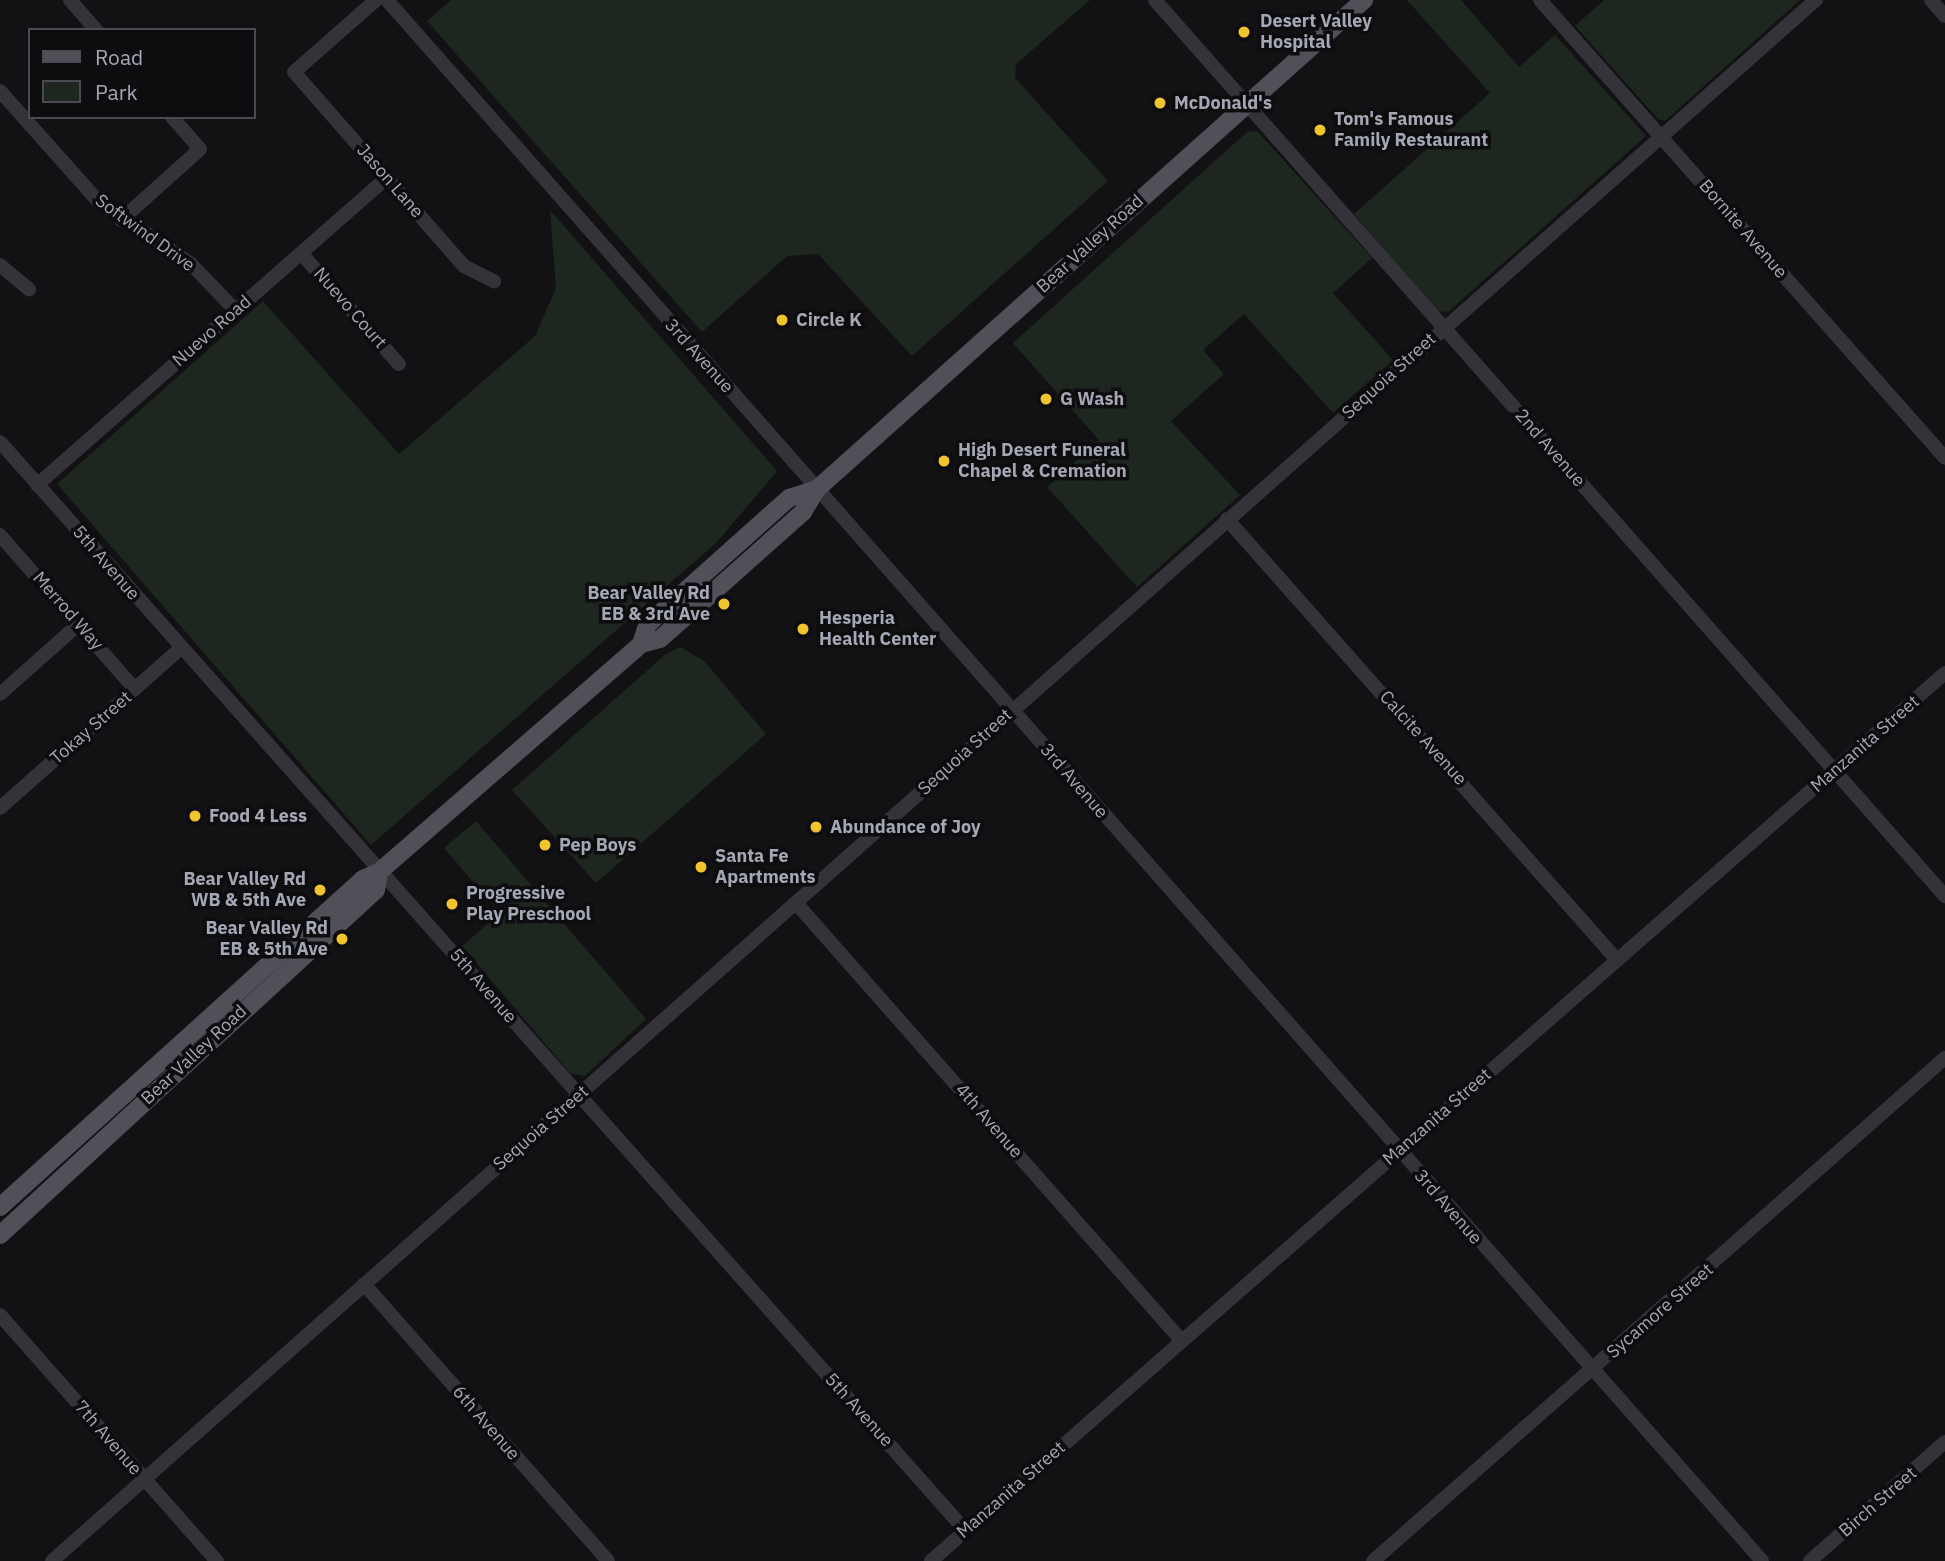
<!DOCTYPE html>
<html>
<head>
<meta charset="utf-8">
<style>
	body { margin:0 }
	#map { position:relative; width:1945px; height:1561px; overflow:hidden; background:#121214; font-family:"IBM Plex Sans",sans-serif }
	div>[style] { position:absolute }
	.green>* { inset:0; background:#1e2620 }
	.minor>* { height:14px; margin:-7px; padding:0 7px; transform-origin:7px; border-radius:7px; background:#333339 }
	.major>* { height:18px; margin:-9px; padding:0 9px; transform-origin:9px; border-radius:9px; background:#4f5058 }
	.dots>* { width:19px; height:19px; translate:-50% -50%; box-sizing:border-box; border:4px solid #0d0d0f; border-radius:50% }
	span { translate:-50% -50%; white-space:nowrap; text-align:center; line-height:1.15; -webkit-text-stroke:7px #0d0d0f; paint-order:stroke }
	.poi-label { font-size:18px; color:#a4a7b4; font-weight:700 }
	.left { translate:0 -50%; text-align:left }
	.right { translate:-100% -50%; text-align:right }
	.street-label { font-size:18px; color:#a4a7b4 }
	.legend { position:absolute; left:28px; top:28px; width:228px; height:91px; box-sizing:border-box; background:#0d0d0f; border:2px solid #494b51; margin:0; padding:9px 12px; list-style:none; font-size:21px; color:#a4a7b4 }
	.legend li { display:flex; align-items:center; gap:14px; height:35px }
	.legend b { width:35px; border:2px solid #494b51 }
</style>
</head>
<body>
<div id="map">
	<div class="green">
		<i style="clip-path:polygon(451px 0,1090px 0,1016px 64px,1015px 78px,1108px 181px,912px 356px,818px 254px,787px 256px,702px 332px,427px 21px)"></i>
		<i style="clip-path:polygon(1407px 0,1461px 0,1519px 67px,1555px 35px,1646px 136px,1448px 312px,1436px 311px,1354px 214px,1490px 93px)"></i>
		<i style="clip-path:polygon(1604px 0,1800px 0,1665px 121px,1658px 119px,1575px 26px)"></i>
		<i style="clip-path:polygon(1257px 131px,1372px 258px,1333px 293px,1393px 360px,1333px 413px,1244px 314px,1203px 350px,1224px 374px,1171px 421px,1240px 495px,1137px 587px,1047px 487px,1099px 440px,1013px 343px,1247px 132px)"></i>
		<i style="clip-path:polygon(550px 210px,777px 471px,717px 542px,371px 845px,57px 484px,263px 301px,399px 454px,535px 336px,556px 288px)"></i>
		<i style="clip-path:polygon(681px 647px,704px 661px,766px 734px,596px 883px,512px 790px,666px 654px)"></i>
		<i style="clip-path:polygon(476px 821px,646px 1019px,585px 1076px,570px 1073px,462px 946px,500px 913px,444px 848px)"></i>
	</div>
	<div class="minor">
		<i style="left:70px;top:0;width:40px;rotate:49deg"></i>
		<i style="left:376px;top:0;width:109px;rotate:138.7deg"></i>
		<i style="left:294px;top:72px;width:258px;rotate:48.8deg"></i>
		<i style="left:464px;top:266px;width:34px;rotate:27deg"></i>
		<i style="left:387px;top:0;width:2080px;rotate:48.62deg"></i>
		<i style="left:1155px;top:0;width:1195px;rotate:48.6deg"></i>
		<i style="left:1540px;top:0;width:611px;rotate:48.51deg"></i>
		<i style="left:1931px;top:0;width:21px;rotate:49deg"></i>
		<i style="left:0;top:91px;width:146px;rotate:48.3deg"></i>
		<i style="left:97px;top:200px;width:114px;rotate:34.2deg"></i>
		<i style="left:191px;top:264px;width:65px;rotate:46.2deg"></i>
		<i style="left:121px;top:220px;width:106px;rotate:-41.9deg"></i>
		<i style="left:200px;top:149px;width:43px;rotate:-131.2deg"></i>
		<i style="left:301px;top:253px;width:148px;rotate:48.6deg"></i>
		<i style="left:0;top:265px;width:38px;rotate:40deg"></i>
		<i style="left:0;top:442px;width:1456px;rotate:48.43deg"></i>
		<i style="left:37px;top:485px;width:466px;rotate:-41.3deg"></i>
		<i style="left:1227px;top:519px;width:589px;rotate:48.51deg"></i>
		<i style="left:0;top:535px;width:205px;rotate:48.8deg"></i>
		<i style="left:0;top:694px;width:107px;rotate:-41.6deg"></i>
		<i style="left:0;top:808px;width:242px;rotate:-41.5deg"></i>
		<i style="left:796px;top:903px;width:582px;rotate:48.62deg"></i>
		<i style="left:364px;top:1284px;width:369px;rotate:48.6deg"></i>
		<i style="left:0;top:1315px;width:328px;rotate:48.6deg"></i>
		<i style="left:52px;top:1561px;width:2356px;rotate:-41.51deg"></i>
		<i style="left:931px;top:1561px;width:1348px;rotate:-41.21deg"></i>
		<i style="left:1373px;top:1561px;width:762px;rotate:-41.33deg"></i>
		<i style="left:1810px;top:1561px;width:180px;rotate:-41.4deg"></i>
	</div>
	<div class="major">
		<i style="left:641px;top:644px;width:20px;rotate:-72deg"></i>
		<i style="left:647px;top:625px;width:191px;rotate:-41.8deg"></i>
		<i style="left:789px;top:498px;width:29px;rotate:-18deg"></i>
		<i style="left:0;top:1207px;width:489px;rotate:-42.1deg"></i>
		<i style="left:363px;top:879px;width:17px;rotate:-24deg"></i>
		<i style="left:379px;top:872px;width:347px;rotate:-41deg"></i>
		<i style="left:641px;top:644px;width:20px;rotate:-15deg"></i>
		<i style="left:660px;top:639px;width:56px;rotate:-41.4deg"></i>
		<i style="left:702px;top:602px;width:135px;rotate:-41.7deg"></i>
		<i style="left:803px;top:512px;width:27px;rotate:-59deg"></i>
		<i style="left:817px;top:489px;width:734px;rotate:-41.8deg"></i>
		<i style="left:0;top:1235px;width:510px;rotate:-42.54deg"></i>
		<i style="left:376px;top:890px;width:18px;rotate:-81deg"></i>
	</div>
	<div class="dots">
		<i style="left:1244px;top:32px;background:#f1c32d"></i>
		<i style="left:1160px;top:103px;background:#f1c32d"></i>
		<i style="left:1320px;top:130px;background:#f1c32d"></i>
		<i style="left:782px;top:320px;background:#f1c32d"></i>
		<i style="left:1046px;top:399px;background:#f1c32d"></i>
		<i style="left:944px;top:461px;background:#f1c32d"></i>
		<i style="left:724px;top:604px;background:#f1c32d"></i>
		<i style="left:803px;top:629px;background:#f1c32d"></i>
		<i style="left:195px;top:816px;background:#f1c32d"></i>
		<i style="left:816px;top:827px;background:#f1c32d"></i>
		<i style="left:545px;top:845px;background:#f1c32d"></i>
		<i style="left:701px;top:867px;background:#f1c32d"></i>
		<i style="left:320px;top:890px;background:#f1c32d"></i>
		<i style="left:452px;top:904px;background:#f1c32d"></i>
		<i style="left:342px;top:939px;background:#f1c32d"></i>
	</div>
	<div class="poi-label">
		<span class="left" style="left:1260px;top:32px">Desert Valley<br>Hospital</span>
		<span class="left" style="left:1174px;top:103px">McDonald's</span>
		<span class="left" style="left:1334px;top:130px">Tom's Famous<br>Family Restaurant</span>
		<span class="left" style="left:796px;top:320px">Circle K</span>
		<span class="left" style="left:1060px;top:399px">G Wash</span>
		<span class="left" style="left:958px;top:461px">High Desert Funeral<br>Chapel &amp; Cremation</span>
		<span class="right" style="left:710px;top:604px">Bear Valley Rd<br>EB &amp; 3rd Ave</span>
		<span class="left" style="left:819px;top:629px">Hesperia<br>Health Center</span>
		<span class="left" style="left:209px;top:816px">Food 4 Less</span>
		<span class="left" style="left:830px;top:827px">Abundance of Joy</span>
		<span class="left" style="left:559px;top:845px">Pep Boys</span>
		<span class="left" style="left:715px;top:867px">Santa Fe<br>Apartments</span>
		<span class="right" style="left:306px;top:890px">Bear Valley Rd<br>WB &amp; 5th Ave</span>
		<span class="left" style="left:466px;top:904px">Progressive<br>Play Preschool</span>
		<span class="right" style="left:328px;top:939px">Bear Valley Rd<br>EB &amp; 5th Ave</span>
	</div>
	<div class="street-label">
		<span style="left:390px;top:181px;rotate:49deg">Jason Lane</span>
		<span style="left:1743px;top:229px;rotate:49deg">Bornite Avenue</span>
		<span style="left:145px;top:233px;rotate:36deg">Softwind Drive</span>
		<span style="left:1090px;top:244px;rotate:-42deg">Bear Valley Road</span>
		<span style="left:350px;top:308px;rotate:49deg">Nuevo Court</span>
		<span style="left:212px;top:331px;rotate:-41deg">Nuevo Road</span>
		<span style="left:699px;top:356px;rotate:48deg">3rd Avenue</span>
		<span style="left:1389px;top:376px;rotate:-42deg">Sequoia Street</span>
		<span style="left:1550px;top:448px;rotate:49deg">2nd Avenue</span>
		<span style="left:106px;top:563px;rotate:49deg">5th Avenue</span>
		<span style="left:68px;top:611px;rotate:49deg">Merrod Way</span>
		<span style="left:91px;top:728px;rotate:-41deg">Tokay Street</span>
		<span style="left:1423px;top:738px;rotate:48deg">Calcite Avenue</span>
		<span style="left:1865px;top:744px;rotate:-41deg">Manzanita Street</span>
		<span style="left:965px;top:752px;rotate:-42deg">Sequoia Street</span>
		<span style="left:1074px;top:781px;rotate:49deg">3rd Avenue</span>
		<span style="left:483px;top:986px;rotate:49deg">5th Avenue</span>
		<span style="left:194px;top:1055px;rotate:-43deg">Bear Valley Road</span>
		<span style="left:1437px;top:1117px;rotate:-41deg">Manzanita Street</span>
		<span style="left:989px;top:1121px;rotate:49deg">4th Avenue</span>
		<span style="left:541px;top:1128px;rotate:-41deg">Sequoia Street</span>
		<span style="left:1448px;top:1207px;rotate:49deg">3rd Avenue</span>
		<span style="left:1660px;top:1311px;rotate:-41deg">Sycamore Street</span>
		<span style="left:859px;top:1410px;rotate:48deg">5th Avenue</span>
		<span style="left:486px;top:1423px;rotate:49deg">6th Avenue</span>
		<span style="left:108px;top:1438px;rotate:49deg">7th Avenue</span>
		<span style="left:1011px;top:1490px;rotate:-41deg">Manzanita Street</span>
		<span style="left:1878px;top:1502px;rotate:-41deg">Birch Street</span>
	</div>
	<ul class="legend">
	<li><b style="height:9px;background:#4f5058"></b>Road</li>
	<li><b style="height:19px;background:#1e2620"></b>Park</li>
	</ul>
</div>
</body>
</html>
